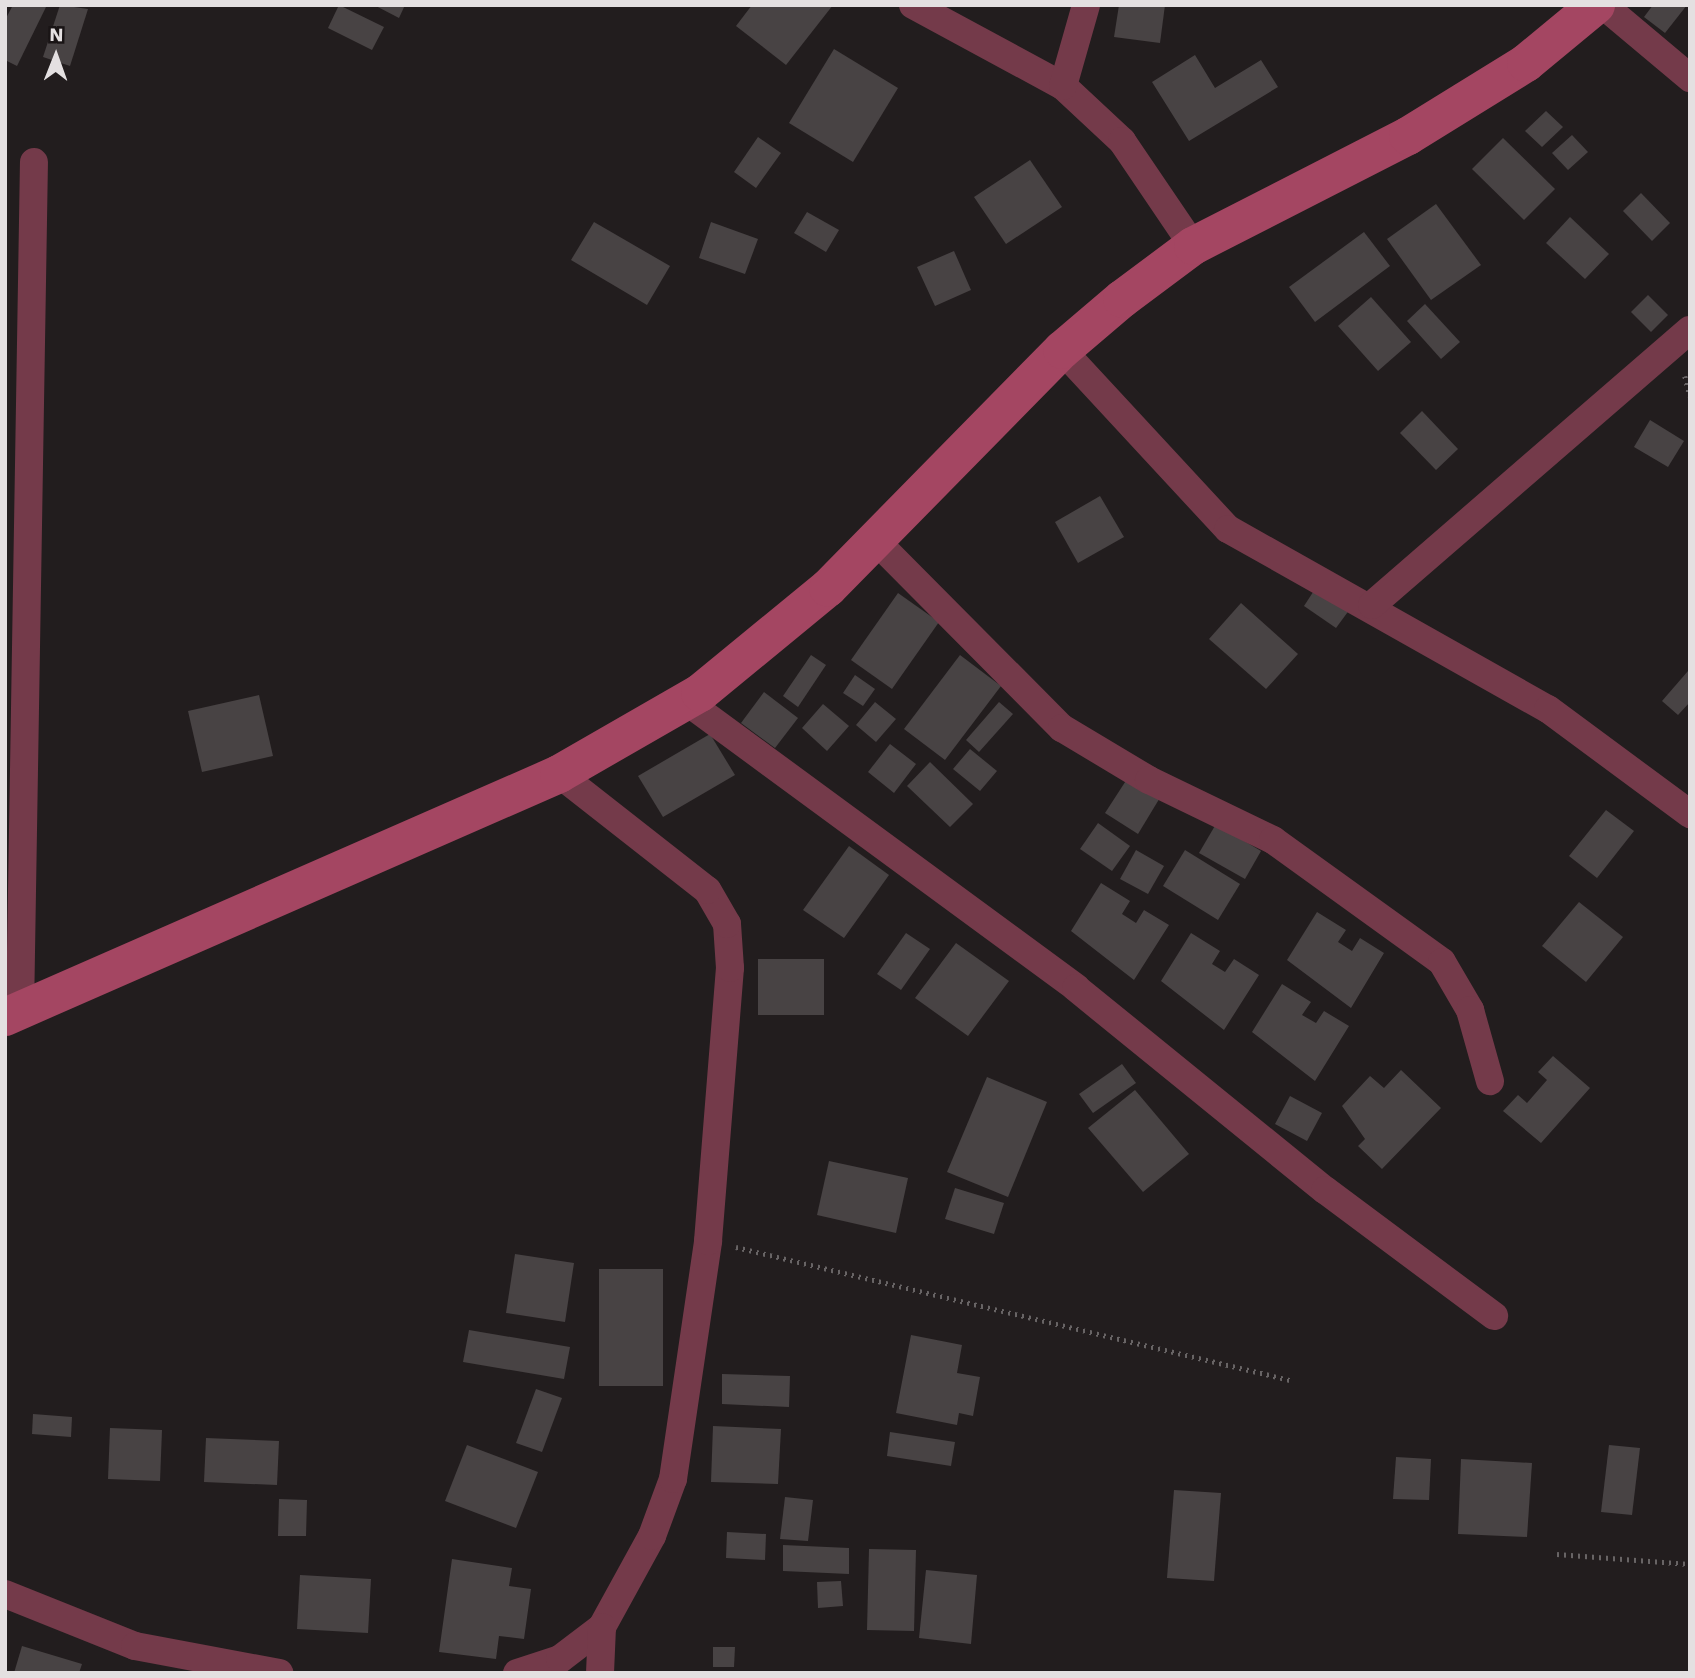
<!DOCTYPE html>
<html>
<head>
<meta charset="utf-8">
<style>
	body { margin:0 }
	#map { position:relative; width:1695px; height:1678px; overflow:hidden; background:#221d1e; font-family:"Work Sans",sans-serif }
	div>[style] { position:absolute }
	.building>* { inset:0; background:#484344 }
	.path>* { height:4.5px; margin-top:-2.25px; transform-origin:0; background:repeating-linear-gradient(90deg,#686465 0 2px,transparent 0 7px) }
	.street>* { height:28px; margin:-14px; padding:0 14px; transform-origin:14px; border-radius:14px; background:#743a4a }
	.secondary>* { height:38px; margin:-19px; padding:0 19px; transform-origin:19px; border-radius:19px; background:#a44662 }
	span { translate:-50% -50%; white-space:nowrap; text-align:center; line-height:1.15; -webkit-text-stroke:7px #191415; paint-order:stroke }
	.frame { position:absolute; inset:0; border:7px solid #e4e0e1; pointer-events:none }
	.north { position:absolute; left:21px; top:21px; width:70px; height:70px; -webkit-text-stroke:5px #191415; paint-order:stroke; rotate:1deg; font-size:19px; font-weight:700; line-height:28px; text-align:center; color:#e4e0e1 }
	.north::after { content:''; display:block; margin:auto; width:24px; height:32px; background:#e4e0e1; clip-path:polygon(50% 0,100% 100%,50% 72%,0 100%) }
</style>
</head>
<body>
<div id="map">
	<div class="building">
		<i style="clip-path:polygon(13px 5px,47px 5px,17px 66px,5px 60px,5px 20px)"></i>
		<i style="clip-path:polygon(60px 5px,88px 9px,70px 66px,43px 57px)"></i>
		<i style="clip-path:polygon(339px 5px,384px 27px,372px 50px,328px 28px)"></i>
		<i style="clip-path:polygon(374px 5px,405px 5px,399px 18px)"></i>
		<i style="clip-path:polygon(752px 5px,833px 5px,786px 65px,736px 26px)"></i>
		<i style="clip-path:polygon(1119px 5px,1165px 5px,1160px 43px,1114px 37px)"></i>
		<i style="clip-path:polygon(1653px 5px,1687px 5px,1665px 33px,1644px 17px)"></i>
		<i style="clip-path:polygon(834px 49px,898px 88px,853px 162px,789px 123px)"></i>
		<i style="clip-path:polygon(1195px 55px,1215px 88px,1261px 60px,1278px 87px,1189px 141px,1152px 82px)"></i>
		<i style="clip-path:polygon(1546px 111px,1563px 127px,1542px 147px,1525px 131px)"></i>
		<i style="clip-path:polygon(1572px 135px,1588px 152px,1568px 170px,1552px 153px)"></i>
		<i style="clip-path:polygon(758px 137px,781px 153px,756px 188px,734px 172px)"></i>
		<i style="clip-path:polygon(1503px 138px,1555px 189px,1524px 220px,1472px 169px)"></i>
		<i style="clip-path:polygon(1030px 160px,1062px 207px,1006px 244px,974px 197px)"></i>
		<i style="clip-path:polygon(1641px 193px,1670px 223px,1652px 241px,1623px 211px)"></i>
		<i style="clip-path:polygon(1436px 204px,1481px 265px,1431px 300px,1387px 239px)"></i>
		<i style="clip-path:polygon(807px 212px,839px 230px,826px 252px,794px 233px)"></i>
		<i style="clip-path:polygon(1570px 217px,1609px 254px,1585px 279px,1546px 243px)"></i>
		<i style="clip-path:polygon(594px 222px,670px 266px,647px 305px,571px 260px)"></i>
		<i style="clip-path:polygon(711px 222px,758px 239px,745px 274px,699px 258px)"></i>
		<i style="clip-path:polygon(1364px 232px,1390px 266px,1315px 322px,1289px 287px)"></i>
		<i style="clip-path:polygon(954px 251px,971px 290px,935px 306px,917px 267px)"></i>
		<i style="clip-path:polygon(1648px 295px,1668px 315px,1651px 332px,1631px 312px)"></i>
		<i style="clip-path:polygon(1371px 297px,1411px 342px,1378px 371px,1338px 326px)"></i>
		<i style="clip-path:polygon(1425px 304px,1460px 342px,1441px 359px,1407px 321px)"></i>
		<i style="clip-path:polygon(1422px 411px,1458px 449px,1436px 470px,1400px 433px)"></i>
		<i style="clip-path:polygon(1650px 420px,1684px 441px,1668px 467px,1634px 447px)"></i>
		<i style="clip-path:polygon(1100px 496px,1124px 537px,1078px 563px,1055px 522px)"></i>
		<i style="clip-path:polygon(1317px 586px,1350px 609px,1336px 628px,1304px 606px)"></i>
		<i style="clip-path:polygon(898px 593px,939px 622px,892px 689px,851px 660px)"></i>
		<i style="clip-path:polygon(1241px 603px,1298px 654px,1266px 689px,1209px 639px)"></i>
		<i style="clip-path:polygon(811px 655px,826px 665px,798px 707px,783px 696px)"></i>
		<i style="clip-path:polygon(960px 655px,1001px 686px,945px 760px,904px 729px)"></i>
		<i style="clip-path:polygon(1688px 671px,1690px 702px,1678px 715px,1662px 701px)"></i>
		<i style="clip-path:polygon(855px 675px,875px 689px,863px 706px,843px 693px)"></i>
		<i style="clip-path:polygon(764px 692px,798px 718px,775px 748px,741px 723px)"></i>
		<i style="clip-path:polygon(259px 695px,273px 756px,202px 772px,188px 711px)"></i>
		<i style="clip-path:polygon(875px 702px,896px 719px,876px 742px,856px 725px)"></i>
		<i style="clip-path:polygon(999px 702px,1013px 714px,979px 752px,966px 740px)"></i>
		<i style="clip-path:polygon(823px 704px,849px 726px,827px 751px,802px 728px)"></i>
		<i style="clip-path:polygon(710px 734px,735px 775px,663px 817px,638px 776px)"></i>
		<i style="clip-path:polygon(890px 744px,916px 764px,894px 793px,868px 772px)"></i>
		<i style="clip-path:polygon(970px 749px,997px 771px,980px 791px,953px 769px)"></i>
		<i style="clip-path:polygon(930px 762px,973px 804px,950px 827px,907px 786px)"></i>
		<i style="clip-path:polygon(1129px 776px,1161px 796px,1138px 834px,1105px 813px)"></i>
		<i style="clip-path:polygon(1606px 810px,1634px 831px,1597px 878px,1569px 856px)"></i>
		<i style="clip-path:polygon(1098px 823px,1130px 846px,1112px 871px,1080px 849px)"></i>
		<i style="clip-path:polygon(1216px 824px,1261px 851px,1245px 879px,1199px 853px)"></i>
		<i style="clip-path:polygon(849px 846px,889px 875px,844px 938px,803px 910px)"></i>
		<i style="clip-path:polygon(1136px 850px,1164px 866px,1148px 894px,1120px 879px)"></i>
		<i style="clip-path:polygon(1185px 850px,1240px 884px,1218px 920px,1163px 886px)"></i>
		<i style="clip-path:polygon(1101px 883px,1130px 901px,1122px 914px,1136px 923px,1144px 910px,1169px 925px,1134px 980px,1071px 931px)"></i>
		<i style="clip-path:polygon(1579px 902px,1623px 937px,1586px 982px,1542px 946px)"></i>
		<i style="clip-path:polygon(1317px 912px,1346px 930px,1338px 942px,1352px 951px,1360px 938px,1384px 953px,1351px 1008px,1287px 960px)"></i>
		<i style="clip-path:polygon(906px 933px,930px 949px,901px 990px,877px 974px)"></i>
		<i style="clip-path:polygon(1191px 933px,1220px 951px,1212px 964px,1225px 972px,1234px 959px,1259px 975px,1224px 1030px,1161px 981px)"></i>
		<i style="clip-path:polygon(956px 943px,1009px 981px,968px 1036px,915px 998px)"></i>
		<i style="clip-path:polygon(758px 959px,824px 959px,824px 1015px,758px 1015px)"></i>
		<i style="clip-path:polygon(1282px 984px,1311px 1002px,1302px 1015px,1316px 1023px,1324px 1011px,1349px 1026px,1315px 1081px,1252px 1032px)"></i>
		<i style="clip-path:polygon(1553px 1056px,1590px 1088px,1541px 1143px,1503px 1111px,1518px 1095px,1527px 1103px,1547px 1080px,1538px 1072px)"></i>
		<i style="clip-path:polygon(1122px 1064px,1136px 1083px,1093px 1113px,1079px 1094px)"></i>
		<i style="clip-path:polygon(1401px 1070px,1441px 1108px,1382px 1169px,1358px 1146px,1365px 1139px,1342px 1106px,1370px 1076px,1384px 1088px)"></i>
		<i style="clip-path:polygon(987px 1077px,1047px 1102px,1008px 1197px,947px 1172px)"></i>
		<i style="clip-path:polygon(1135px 1090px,1189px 1154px,1143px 1192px,1088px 1128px)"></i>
		<i style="clip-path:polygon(1290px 1096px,1322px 1113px,1307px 1141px,1275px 1124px)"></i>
		<i style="clip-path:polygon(829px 1161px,908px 1178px,896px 1233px,817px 1215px)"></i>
		<i style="clip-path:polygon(955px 1188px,1004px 1203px,994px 1234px,945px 1219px)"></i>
		<i style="clip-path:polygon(515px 1254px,574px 1263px,565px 1322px,506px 1313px)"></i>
		<i style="clip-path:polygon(599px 1269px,663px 1269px,663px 1386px,599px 1386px)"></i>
		<i style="clip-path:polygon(469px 1330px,570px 1347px,564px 1379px,463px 1362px)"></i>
		<i style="clip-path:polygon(911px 1335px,962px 1345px,957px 1373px,980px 1377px,973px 1416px,959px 1413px,957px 1425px,896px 1413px)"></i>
		<i style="clip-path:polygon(722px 1374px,790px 1376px,789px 1407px,722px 1404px)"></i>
		<i style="clip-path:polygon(536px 1389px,562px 1398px,542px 1452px,516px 1443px)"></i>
		<i style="clip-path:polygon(33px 1414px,72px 1417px,71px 1437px,32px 1434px)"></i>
		<i style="clip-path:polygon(713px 1426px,781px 1429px,778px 1484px,711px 1482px)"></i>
		<i style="clip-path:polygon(110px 1428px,162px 1430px,160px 1481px,108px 1479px)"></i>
		<i style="clip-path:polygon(890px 1432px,955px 1442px,951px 1466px,887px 1456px)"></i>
		<i style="clip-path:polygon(206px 1438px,279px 1441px,277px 1485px,204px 1482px)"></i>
		<i style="clip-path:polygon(467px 1445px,538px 1472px,516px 1528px,445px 1501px)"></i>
		<i style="clip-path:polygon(1609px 1445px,1640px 1448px,1632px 1515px,1601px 1512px)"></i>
		<i style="clip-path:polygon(1396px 1457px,1431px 1459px,1429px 1500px,1393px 1499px)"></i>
		<i style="clip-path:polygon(1461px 1459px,1532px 1463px,1527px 1537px,1458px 1534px)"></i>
		<i style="clip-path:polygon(1174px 1490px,1221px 1493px,1214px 1581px,1167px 1578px)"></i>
		<i style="clip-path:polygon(785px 1497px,813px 1500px,808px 1541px,780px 1539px)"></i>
		<i style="clip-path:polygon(279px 1499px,307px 1500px,306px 1536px,278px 1536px)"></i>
		<i style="clip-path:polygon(727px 1532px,766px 1534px,765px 1560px,726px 1558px)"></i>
		<i style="clip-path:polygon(783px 1545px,849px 1548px,849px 1574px,783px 1571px)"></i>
		<i style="clip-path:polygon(869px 1549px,916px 1550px,914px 1631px,867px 1630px)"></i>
		<i style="clip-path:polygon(452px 1559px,512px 1568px,509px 1586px,531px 1589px,524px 1639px,499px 1636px,496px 1659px,439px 1652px)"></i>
		<i style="clip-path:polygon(926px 1570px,977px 1575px,971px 1644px,919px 1638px)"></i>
		<i style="clip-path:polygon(300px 1575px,371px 1579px,368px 1633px,297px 1629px)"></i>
		<i style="clip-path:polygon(841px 1581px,843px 1606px,818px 1608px,817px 1582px)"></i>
		<i style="clip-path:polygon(22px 1646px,82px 1664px,79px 1673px,14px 1673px)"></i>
		<i style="clip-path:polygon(713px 1647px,735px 1647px,734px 1667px,713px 1667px)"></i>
	</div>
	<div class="path">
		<i style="left:1685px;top:376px;width:21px;rotate:76deg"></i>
		<i style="left:736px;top:1247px;width:570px;rotate:13.5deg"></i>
		<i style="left:1557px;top:1554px;width:133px;rotate:4.3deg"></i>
	</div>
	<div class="street">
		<i style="left:913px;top:5px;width:170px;rotate:28.4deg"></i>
		<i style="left:1063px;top:86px;width:81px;rotate:43deg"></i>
		<i style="left:1122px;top:141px;width:127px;rotate:55.9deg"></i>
		<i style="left:1603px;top:5px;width:114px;rotate:40deg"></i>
		<i style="left:1063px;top:86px;width:84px;rotate:-74.1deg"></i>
		<i style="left:1062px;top:350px;width:244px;rotate:47.2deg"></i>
		<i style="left:1228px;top:529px;width:367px;rotate:29.4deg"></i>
		<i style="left:1548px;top:709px;width:177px;rotate:36.5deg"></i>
		<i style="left:876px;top:541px;width:264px;rotate:45.2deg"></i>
		<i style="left:1062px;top:728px;width:101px;rotate:30.9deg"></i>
		<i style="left:1149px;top:780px;width:138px;rotate:25.8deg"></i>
		<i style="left:1273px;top:840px;width:208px;rotate:35.8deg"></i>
		<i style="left:1442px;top:962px;width:56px;rotate:59.7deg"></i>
		<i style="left:1470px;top:1010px;width:74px;rotate:74.3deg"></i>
		<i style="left:1372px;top:605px;width:420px;rotate:-40.9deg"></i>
		<i style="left:686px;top:701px;width:484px;rotate:36.3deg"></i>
		<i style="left:1076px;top:988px;width:321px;rotate:39.1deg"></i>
		<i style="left:1325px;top:1190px;width:211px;rotate:36.7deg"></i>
		<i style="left:20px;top:1013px;width:851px;rotate:-89.06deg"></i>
		<i style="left:5px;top:1594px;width:140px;rotate:21.8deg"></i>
		<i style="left:135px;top:1646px;width:147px;rotate:10.6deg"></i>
		<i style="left:517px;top:1673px;width:45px;rotate:-18deg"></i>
		<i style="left:560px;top:1659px;width:53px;rotate:-37.3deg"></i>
		<i style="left:602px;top:1627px;width:104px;rotate:-61.2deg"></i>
		<i style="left:652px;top:1536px;width:61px;rotate:-69.8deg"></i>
		<i style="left:673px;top:1479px;width:241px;rotate:-81.6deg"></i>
		<i style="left:708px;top:1241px;width:274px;rotate:-85.4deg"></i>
		<i style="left:730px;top:968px;width:44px;rotate:-93.9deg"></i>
		<i style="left:727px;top:924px;width:39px;rotate:-120deg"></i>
		<i style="left:707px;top:890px;width:188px;rotate:-141.9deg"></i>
		<i style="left:600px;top:1673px;width:46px;rotate:-87.5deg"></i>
	</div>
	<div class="secondary">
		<i style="left:5px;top:1017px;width:605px;rotate:-23.68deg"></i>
		<i style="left:559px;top:774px;width:163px;rotate:-29.9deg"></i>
		<i style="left:700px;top:693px;width:166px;rotate:-39.4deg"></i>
		<i style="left:828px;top:588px;width:334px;rotate:-45.5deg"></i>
		<i style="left:1062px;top:350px;width:79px;rotate:-40.4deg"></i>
		<i style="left:1122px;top:299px;width:89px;rotate:-36.7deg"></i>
		<i style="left:1193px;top:246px;width:242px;rotate:-27.1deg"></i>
		<i style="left:1408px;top:136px;width:139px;rotate:-31.7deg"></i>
		<i style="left:1526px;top:63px;width:91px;rotate:-39.6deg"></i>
	</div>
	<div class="frame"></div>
	<div class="north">N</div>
</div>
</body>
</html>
